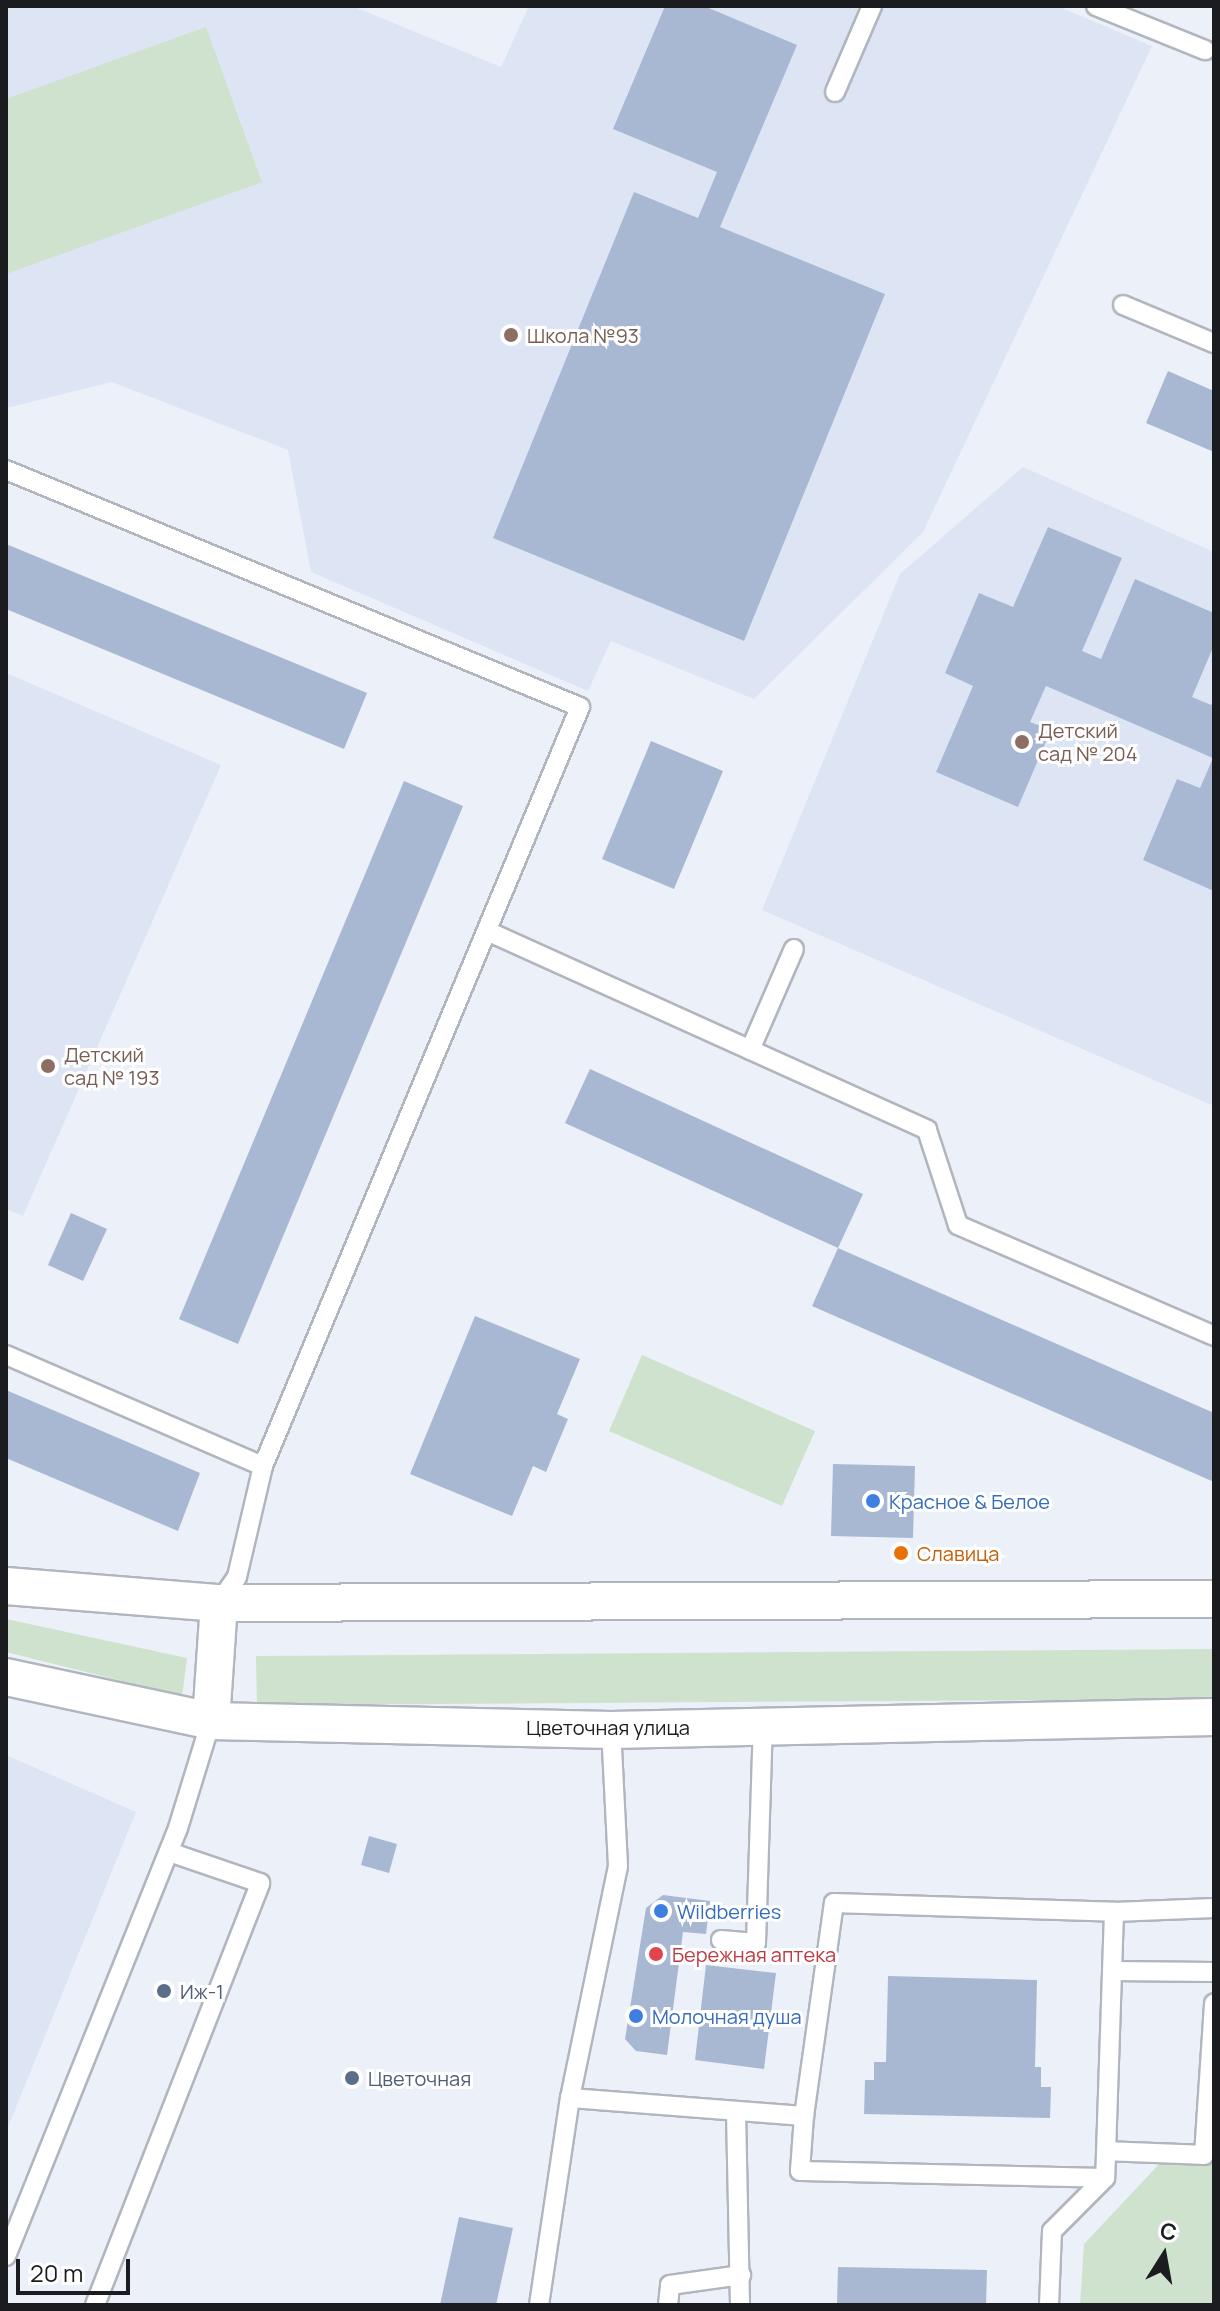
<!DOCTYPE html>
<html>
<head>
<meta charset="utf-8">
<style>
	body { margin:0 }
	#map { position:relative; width:1220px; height:2311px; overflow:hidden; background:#ebf0f9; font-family:Manrope,sans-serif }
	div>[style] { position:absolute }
	.built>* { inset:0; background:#dde5f5 }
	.green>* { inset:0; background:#cee2cd }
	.building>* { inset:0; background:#a9b8d2 }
	.roads { filter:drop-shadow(2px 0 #b1b6be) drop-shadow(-2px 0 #b1b6be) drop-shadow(0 2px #b1b6be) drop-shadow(0 -2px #b1b6be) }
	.lane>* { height:18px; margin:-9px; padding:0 9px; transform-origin:9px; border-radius:9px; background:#fff }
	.street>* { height:36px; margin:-18px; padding:0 18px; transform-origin:18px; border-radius:18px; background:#fff }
	.dots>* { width:22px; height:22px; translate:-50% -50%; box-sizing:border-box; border:4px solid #fff; border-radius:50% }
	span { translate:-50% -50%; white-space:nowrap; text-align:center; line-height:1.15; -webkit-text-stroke:6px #fff; paint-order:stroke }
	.education-label { font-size:20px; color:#785e54 }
	.left { translate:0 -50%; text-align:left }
	.shop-label { font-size:20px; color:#366cbe }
	.food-label { font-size:20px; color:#c56008 }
	.street-label { font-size:20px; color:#1b1c20 }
	.health-label { font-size:20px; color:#be3a42 }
	.service-label { font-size:20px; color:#4e5e75 }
	.frame { position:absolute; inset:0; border:8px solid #1b1c20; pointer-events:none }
	.north { position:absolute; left:1124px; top:2215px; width:80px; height:80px; -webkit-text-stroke:6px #fff; paint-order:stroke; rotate:11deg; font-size:22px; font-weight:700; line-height:32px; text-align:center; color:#1b1c20 }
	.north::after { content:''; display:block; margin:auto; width:28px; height:36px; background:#1b1c20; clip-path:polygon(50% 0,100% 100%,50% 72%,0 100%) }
	.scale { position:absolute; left:16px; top:2259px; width:114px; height:36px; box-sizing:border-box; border:4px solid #1b1c20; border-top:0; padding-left:10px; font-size:24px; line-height:28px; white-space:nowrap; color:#1b1c20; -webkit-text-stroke:6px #fff; paint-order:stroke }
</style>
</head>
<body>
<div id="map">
	<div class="built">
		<i style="clip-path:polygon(6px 6px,352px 6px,501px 67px,529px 6px,1057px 6px,1152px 46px,923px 532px,754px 699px,611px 641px,588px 691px,311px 572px,288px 450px,112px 382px,6px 408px)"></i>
		<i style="clip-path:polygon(1023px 467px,1214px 552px,1214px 1106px,762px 910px,900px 574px)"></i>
		<i style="clip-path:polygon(6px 673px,221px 765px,23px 1216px,6px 1209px)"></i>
		<i style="clip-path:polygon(6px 1755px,136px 1812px,6px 2132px)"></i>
	</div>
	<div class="green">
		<i style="clip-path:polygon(206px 27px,262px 182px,6px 274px,6px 99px)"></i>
		<i style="clip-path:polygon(642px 1355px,815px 1431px,782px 1506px,609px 1431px)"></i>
		<i style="clip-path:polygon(6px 1619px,187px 1658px,182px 1696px,6px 1652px)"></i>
		<i style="clip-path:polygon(1214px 1649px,1214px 1699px,257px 1705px,256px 1656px)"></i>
		<i style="clip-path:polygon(1164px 2159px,1214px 2162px,1214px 2305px,1080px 2305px,1084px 2244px)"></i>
	</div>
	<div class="building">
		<i style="clip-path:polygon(665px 6px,704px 6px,797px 45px,720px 227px,885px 294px,744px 641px,493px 538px,634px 192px,698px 218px,717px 172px,613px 129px)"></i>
		<i style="clip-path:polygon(1168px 371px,1214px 391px,1214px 452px,1146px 423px)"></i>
		<i style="clip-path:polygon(1048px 527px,1122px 558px,1082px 651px,1101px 659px,1135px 579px,1214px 613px,1214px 645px,1192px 697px,1211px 705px,1214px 699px,1214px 891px,1143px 860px,1177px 779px,1200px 788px,1213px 758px,1046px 686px,1030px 722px,1051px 730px,1018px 807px,936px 772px,973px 686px,945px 673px,979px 593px,1013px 607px)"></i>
		<i style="clip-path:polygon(6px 544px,367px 693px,344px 749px,6px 609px)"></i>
		<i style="clip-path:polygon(651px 741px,723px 771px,674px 889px,602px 859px)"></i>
		<i style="clip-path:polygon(404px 781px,463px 806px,238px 1344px,179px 1319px)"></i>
		<i style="clip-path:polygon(590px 1069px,863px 1194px,838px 1248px,1214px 1413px,1214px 1482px,812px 1306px,838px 1248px,565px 1123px)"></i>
		<i style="clip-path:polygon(71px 1213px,107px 1229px,83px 1281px,48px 1265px)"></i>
		<i style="clip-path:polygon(475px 1316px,580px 1359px,557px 1414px,568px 1419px,546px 1472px,533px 1466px,512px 1516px,410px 1474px)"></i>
		<i style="clip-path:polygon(6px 1390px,200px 1473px,178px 1531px,6px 1458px)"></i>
		<i style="clip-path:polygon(833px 1464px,915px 1466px,913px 1538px,831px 1536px)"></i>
		<i style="clip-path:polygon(369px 1836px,397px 1844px,389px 1873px,361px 1865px)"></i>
		<i style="clip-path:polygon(663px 1895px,710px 1901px,706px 1934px,683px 1932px,667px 2055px,636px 2051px,625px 2039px,646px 1908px)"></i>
		<i style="clip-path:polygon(706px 1965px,776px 1973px,764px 2069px,695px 2060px)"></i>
		<i style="clip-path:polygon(888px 1976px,1037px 1980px,1035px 2067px,1041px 2067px,1041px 2087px,1051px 2087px,1050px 2118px,864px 2114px,865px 2080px,874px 2080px,874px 2062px,886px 2062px)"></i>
		<i style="clip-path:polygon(459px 2217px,513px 2228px,496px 2305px,440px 2305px)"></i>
		<i style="clip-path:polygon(838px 2267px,987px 2270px,986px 2305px,837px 2305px)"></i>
	</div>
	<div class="roads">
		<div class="lane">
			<i style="left:1096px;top:6px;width:118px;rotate:22deg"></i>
			<i style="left:835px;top:92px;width:94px;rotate:-66.7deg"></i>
			<i style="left:1123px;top:305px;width:99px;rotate:22.7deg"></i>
			<i style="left:6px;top:470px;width:621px;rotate:22.44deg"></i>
			<i style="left:580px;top:707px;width:823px;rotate:112.67deg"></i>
			<i style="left:263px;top:1466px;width:114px;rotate:103.2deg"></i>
			<i style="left:237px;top:1577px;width:32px;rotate:125deg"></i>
			<i style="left:487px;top:931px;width:483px;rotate:24.3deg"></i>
			<i style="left:927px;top:1130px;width:100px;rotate:71.9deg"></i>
			<i style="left:958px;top:1225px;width:279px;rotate:23.4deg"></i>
			<i style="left:750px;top:1050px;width:110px;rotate:-66.5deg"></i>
			<i style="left:6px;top:1355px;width:280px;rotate:23.4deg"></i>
			<i style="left:1114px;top:1912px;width:100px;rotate:-2.3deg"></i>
			<i style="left:721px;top:1940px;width:35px;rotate:5deg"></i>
			<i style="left:756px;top:1943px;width:217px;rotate:-88.2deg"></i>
			<i style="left:1112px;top:1971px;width:102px;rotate:0.6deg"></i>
			<i style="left:570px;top:2098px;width:235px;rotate:4.4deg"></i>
			<i style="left:804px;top:2116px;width:55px;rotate:94.2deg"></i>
			<i style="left:800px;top:2171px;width:305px;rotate:1.3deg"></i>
			<i style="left:736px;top:2112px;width:193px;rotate:88.8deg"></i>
			<i style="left:804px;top:2116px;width:215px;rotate:-82deg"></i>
			<i style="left:834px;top:1903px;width:280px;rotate:1.8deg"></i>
			<i style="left:1114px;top:1912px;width:266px;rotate:91.9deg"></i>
			<i style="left:1105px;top:2178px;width:75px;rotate:135deg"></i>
			<i style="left:1052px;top:2231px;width:74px;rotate:92.3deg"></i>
			<i style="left:1106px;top:2151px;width:98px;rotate:2.3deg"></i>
			<i style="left:1204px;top:2155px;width:152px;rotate:-86.2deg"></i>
			<i style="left:6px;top:2256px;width:461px;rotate:-68.1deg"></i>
			<i style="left:178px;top:1828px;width:112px;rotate:-72.9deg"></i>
			<i style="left:95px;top:2305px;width:453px;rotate:-68.6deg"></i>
			<i style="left:260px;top:1883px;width:96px;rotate:-161.2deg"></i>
			<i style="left:539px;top:2305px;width:209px;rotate:-81.5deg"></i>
			<i style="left:570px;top:2098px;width:237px;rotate:-78.3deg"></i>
			<i style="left:618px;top:1866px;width:136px;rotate:-92.9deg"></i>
			<i style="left:668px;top:2305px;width:20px;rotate:-84deg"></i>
			<i style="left:670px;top:2285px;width:72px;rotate:-8deg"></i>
		</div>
		<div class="street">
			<i style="left:6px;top:1586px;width:214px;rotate:4.6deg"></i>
			<i style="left:219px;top:1603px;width:995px;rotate:-0.23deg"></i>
			<i style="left:6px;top:1677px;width:210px;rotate:12.1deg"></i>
			<i style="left:211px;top:1721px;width:400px;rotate:1.3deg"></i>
			<i style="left:611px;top:1730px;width:603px;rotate:-1.24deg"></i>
			<i style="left:211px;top:1721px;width:118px;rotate:-86.1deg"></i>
		</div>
	</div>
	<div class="dots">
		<i style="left:511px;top:335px;background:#8d6e63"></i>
		<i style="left:1022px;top:742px;background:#8d6e63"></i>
		<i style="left:48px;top:1066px;background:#8d6e63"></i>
		<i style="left:873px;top:1501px;background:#3f7fe0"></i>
		<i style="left:901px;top:1553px;background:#e8710a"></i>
		<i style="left:661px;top:1911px;background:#3f7fe0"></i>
		<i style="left:656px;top:1954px;background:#e0444e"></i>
		<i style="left:164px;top:1991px;background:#5c6f8a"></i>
		<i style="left:636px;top:2016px;background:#3f7fe0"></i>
		<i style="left:352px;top:2078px;background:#5c6f8a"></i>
	</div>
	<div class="education-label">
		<span class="left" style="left:527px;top:335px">Школа №93</span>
		<span class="left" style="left:1038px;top:742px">Детский<br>сад № 204</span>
		<span class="left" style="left:64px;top:1066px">Детский<br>сад № 193</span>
	</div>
	<div class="shop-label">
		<span class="left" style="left:889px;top:1501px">Красное &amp; Белое</span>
		<span class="left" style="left:677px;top:1911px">Wildberries</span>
		<span class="left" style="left:652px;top:2016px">Молочная душа</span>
	</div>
	<div class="food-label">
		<span class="left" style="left:917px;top:1553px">Славица</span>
	</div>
	<div class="street-label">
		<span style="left:608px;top:1727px">Цветочная улица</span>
	</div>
	<div class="health-label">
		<span class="left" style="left:672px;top:1954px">Бережная аптека</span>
	</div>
	<div class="service-label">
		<span class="left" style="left:180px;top:1991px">Иж-1</span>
		<span class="left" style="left:368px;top:2078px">Цветочная</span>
	</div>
	<div class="frame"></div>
	<div class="north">С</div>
	<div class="scale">20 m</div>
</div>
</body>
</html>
